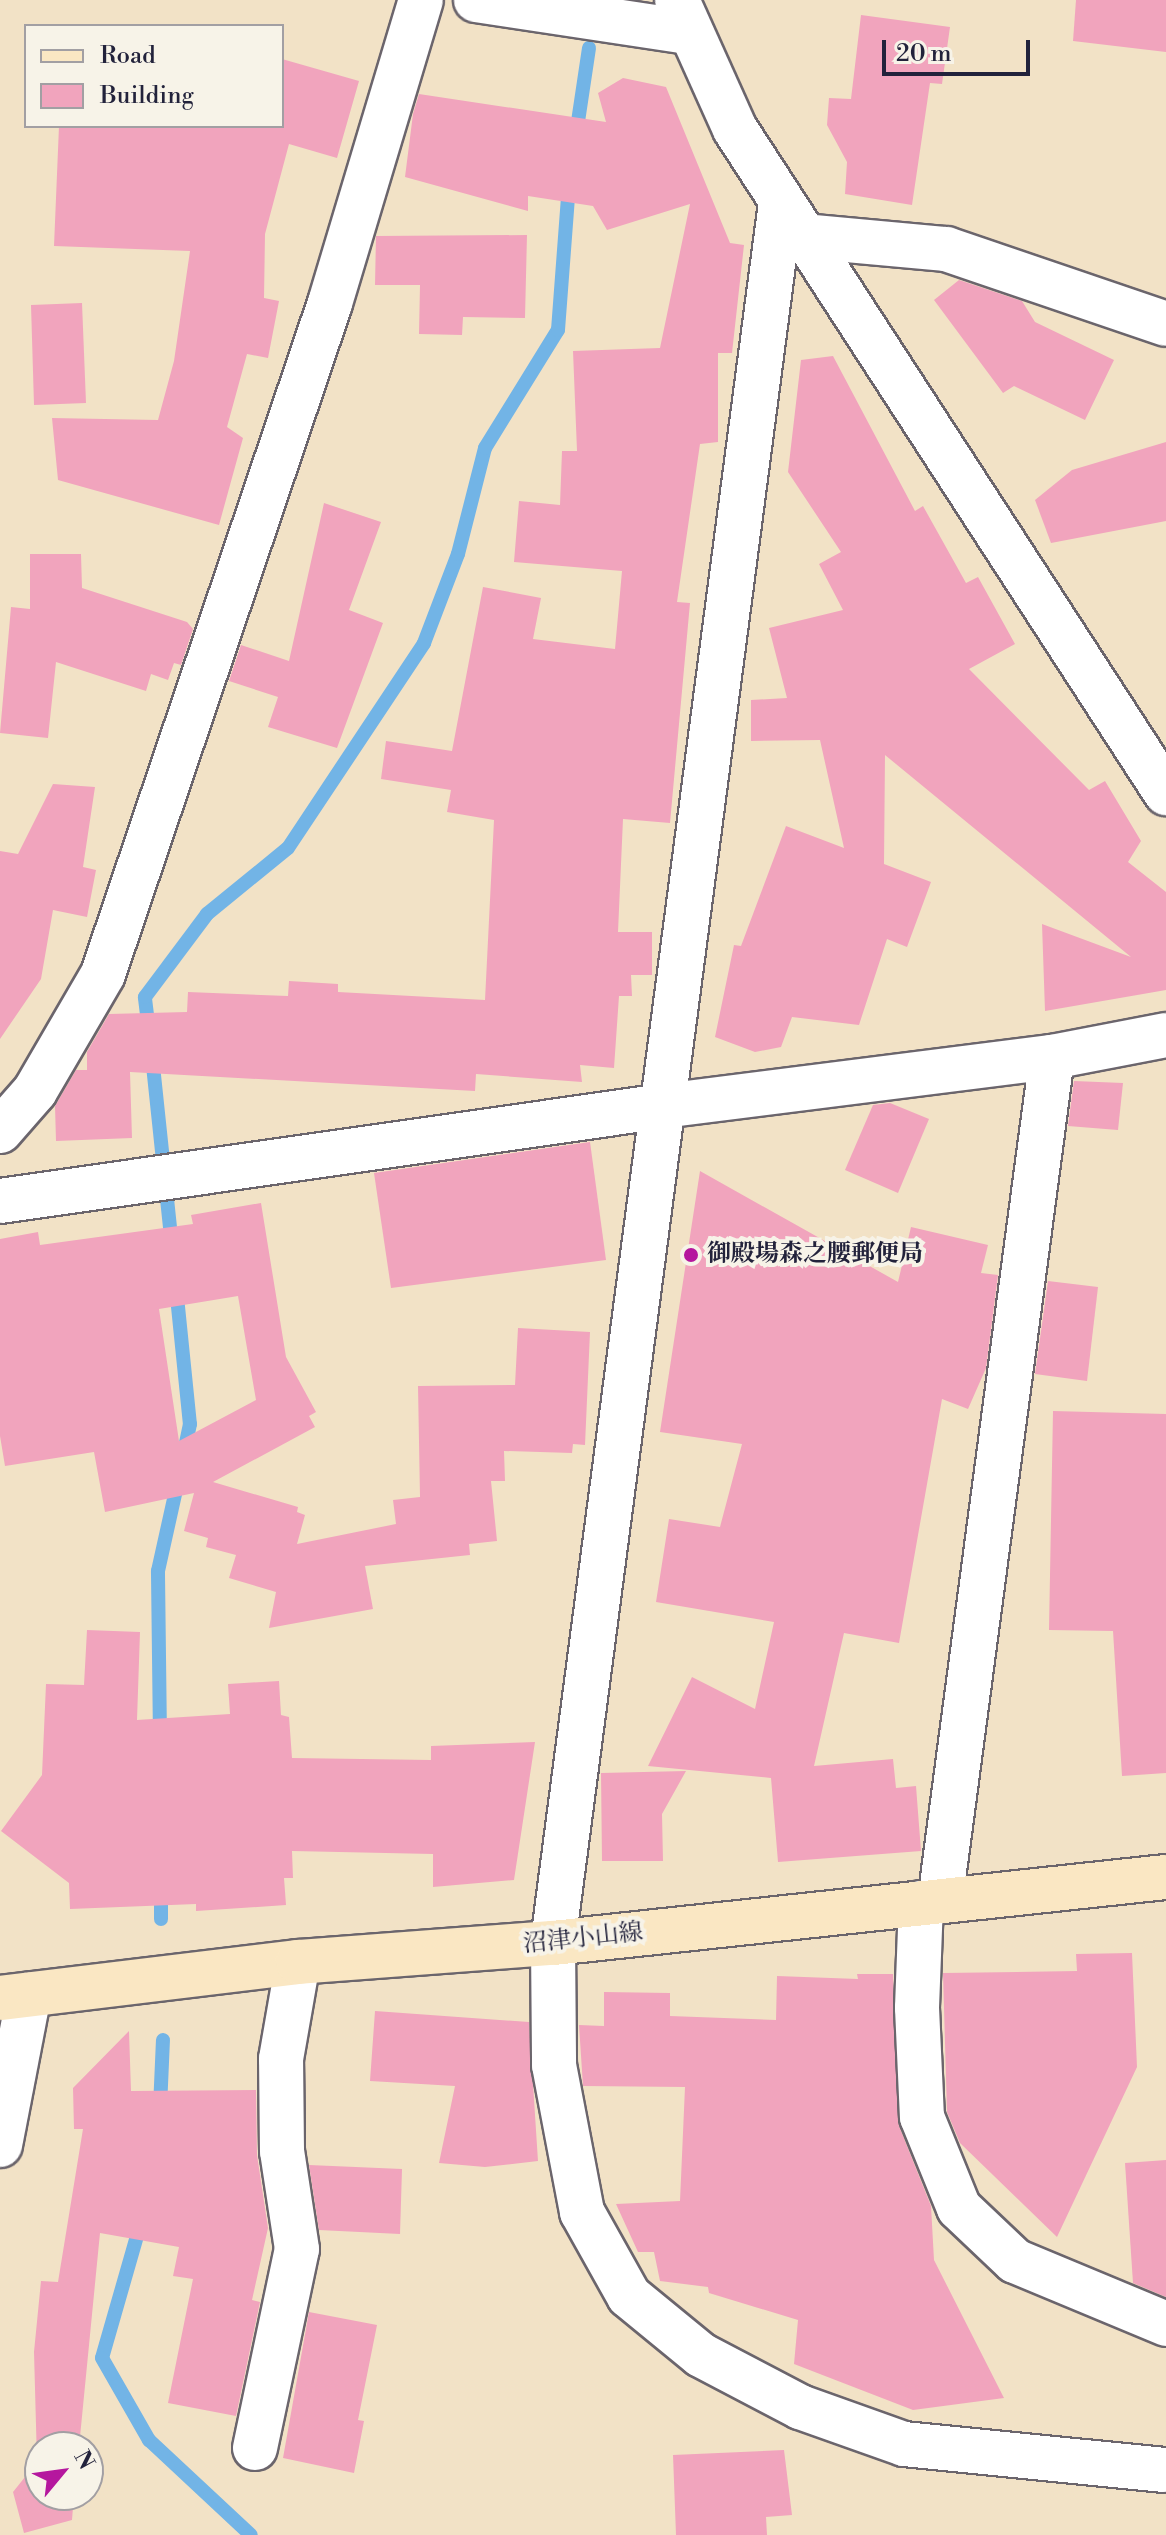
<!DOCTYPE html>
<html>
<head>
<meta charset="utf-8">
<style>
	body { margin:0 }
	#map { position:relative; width:1166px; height:2535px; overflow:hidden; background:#f2e2c6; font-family:"Libre Bodoni","Noto Serif JP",serif }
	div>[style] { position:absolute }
	.stream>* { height:14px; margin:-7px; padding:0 7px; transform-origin:7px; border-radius:7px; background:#72b4e6 }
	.building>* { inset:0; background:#f1a4bd }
	.roads { filter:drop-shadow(2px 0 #6b656c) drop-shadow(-2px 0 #6b656c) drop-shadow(0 2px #6b656c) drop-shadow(0 -2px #6b656c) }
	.minor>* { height:44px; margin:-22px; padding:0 22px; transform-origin:22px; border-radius:22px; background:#fff }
	.tertiary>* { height:44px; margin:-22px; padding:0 22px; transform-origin:22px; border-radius:22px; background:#fff }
	.secondary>* { height:44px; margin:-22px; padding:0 22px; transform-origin:22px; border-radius:22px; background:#fae7c3 }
	.dots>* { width:22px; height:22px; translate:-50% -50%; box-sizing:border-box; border:4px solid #f7f3e8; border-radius:50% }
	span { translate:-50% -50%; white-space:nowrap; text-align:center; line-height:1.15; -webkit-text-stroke:8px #f7f3e8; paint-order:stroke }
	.poi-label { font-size:24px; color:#22223b; font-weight:700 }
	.left { translate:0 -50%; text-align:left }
	.street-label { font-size:24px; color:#22223b }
	.legend { position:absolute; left:24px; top:24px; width:260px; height:104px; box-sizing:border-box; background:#f7f3e8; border:2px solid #a29fa3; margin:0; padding:10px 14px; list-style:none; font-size:24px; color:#22223b }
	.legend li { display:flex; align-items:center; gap:16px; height:40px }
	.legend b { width:40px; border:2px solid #a29fa3 }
	.north { position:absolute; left:24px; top:2431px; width:80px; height:80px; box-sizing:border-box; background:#f7f3e8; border:2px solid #a29fa3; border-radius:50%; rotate:61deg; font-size:22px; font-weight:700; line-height:32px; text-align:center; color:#22223b }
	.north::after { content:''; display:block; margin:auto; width:28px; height:36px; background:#b5179e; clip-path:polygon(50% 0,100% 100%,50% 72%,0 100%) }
	.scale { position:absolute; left:882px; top:40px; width:148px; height:36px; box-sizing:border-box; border:4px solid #22223b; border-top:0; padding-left:10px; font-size:24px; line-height:28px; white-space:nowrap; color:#22223b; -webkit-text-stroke:6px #f7f3e8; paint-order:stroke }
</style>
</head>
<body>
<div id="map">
	<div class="stream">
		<i style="left:576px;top:135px;width:88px;rotate:-81.5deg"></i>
		<i style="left:149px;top:1031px;width:34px;rotate:-97deg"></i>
		<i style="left:145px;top:997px;width:104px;rotate:-53.2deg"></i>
		<i style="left:207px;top:914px;width:104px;rotate:-39.2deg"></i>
		<i style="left:288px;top:848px;width:246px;rotate:-56.4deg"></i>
		<i style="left:424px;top:643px;width:95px;rotate:-69.1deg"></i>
		<i style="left:458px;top:554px;width:109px;rotate:-75.7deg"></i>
		<i style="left:485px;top:448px;width:139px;rotate:-58.3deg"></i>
		<i style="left:558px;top:330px;width:147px;rotate:-85.7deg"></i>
		<i style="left:152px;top:1056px;width:191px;rotate:84deg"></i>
		<i style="left:176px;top:1287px;width:138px;rotate:84.2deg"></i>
		<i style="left:190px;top:1424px;width:29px;rotate:102deg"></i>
		<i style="left:160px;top:1738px;width:167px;rotate:-90.7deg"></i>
		<i style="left:158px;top:1571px;width:92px;rotate:-77.5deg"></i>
		<i style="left:161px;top:1886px;width:33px;rotate:90deg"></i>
		<i style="left:160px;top:2108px;width:68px;rotate:-87.5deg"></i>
		<i style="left:141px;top:2222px;width:141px;rotate:106deg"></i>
		<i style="left:102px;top:2358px;width:95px;rotate:60.2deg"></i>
		<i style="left:149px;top:2440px;width:139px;rotate:43deg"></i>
	</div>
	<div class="building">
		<i style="clip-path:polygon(1076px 0,1166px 0,1166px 52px,1073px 41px)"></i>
		<i style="clip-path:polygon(861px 15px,950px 27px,942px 84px,930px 83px,912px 205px,845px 194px,847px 162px,827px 125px,829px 98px,851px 99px)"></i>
		<i style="clip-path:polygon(282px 59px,359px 81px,337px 158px,289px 144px,265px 234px,264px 298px,279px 301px,268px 358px,247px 354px,227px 427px,243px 438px,219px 525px,58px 480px,52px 418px,158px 420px,174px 361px,190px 251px,54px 246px,59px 126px,282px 126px)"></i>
		<i style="clip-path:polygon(623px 78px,666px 87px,730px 243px,744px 245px,732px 353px,718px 353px,718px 442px,700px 444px,677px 602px,690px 603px,670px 823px,623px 819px,618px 932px,652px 932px,652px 975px,631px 975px,632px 996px,619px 996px,614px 1068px,580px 1065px,582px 1082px,476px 1074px,475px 1091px,130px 1072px,132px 1138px,56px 1141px,55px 1106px,76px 1070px,87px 1070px,87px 1052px,109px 1014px,187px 1012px,188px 992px,288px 996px,289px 981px,338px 984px,338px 992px,485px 1000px,494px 820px,447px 812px,451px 790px,381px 779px,386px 741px,452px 751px,483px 587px,541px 598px,533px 639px,615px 649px,622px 571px,514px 562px,519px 501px,560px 505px,562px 451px,577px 451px,573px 351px,660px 348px,690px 204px,607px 230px,593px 206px,528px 196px,528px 211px,405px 177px,413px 114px,419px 94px,606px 122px,598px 93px)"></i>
		<i style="clip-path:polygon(527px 235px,525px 318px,463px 317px,462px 335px,419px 334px,420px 285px,375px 285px,376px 236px)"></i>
		<i style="clip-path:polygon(959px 280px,1022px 301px,1035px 322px,1114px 360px,1085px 420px,1014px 386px,1003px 393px,934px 300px)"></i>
		<i style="clip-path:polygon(82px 303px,86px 403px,34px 405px,31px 305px)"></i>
		<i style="clip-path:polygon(833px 356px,915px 511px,923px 506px,966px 583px,978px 577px,1015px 644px,969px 669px,1089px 790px,1105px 781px,1141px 841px,1128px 862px,1166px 892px,1166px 990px,1045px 1011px,1042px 924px,1131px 957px,885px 755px,884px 864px,931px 882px,907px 947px,887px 939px,859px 1025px,792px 1017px,781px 1047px,755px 1052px,715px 1037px,734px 945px,741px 946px,786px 826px,844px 848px,820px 740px,751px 741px,751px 700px,787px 698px,769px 628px,843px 610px,819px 564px,841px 552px,788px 472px,801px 360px)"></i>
		<i style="clip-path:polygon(1166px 442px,1166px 521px,1051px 543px,1035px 500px,1072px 470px)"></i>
		<i style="clip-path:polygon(324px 503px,381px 522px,349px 610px,383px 623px,337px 748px,268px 727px,278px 697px,229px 681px,241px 645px,289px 661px)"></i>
		<i style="clip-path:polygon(30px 554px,81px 554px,82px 588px,187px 622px,193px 629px,181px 665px,174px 663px,168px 680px,151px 674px,146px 691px,56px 662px,48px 738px,0 733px,11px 607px,30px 609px)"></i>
		<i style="clip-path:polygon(53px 784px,95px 787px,83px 867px,96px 870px,87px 917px,53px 910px,41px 979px,0 1039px,0 851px,18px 854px)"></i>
		<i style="clip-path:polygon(1074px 1081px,1123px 1083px,1118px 1130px,1068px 1126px)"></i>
		<i style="clip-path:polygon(890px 1103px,929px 1119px,898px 1193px,845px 1170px,873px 1105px)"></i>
		<i style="clip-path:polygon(590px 1142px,606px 1260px,391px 1288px,374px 1173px)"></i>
		<i style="clip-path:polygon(700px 1171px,898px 1282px,911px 1227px,988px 1245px,981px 1273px,998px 1275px,986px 1368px,968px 1409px,942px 1399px,899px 1643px,844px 1633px,814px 1766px,893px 1759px,896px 1788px,916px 1786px,921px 1851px,778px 1862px,771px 1778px,648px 1766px,692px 1677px,755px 1709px,774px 1622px,656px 1602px,669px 1519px,720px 1527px,742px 1444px,660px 1432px)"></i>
		<i style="clip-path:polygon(evenodd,261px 1203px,286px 1357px,316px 1412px,309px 1416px,315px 1427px,213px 1482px,298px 1507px,297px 1512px,305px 1515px,297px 1544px,396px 1524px,393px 1500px,420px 1497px,418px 1386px,515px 1385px,518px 1328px,590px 1332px,585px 1445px,573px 1444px,572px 1453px,504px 1451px,505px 1481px,491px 1481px,497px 1541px,469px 1544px,470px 1555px,365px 1566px,373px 1609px,269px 1628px,276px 1592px,229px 1578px,236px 1555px,206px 1547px,208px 1538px,184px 1531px,194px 1493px,105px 1512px,94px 1452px,5px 1466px,0 1436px,0 1239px,38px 1232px,40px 1245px,193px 1224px,191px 1215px,261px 1203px,238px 1296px,256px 1400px,179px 1441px,159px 1309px,238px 1296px)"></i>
		<i style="clip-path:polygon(1048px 1281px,1098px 1287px,1087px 1381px,1035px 1374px)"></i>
		<i style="clip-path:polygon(1053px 1411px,1166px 1414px,1166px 1773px,1122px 1776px,1113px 1631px,1049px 1630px)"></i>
		<i style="clip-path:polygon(87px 1630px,140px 1632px,137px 1720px,230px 1714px,228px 1684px,279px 1681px,281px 1715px,289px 1717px,292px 1758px,431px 1760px,431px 1746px,535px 1742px,514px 1880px,433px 1887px,433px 1854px,292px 1851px,293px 1878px,284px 1878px,286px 1905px,196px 1911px,196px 1904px,70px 1909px,69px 1883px,1px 1831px,42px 1775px,46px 1684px,84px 1685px)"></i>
		<i style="clip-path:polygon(686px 1771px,662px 1814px,663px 1861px,602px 1861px,601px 1773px)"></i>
		<i style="clip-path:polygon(1132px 1953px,1137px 2067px,1057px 2237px,960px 2143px,947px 2112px,943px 1973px,1077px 1971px,1076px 1954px)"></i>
		<i style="clip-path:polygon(857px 1974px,893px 1974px,899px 2126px,931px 2206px,934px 2260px,1004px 2398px,913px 2410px,794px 2364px,798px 2320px,709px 2293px,708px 2287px,660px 2281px,654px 2252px,638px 2252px,616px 2204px,680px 2201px,685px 2087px,583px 2086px,579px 2025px,604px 2026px,604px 1992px,670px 1993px,670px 2016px,776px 2020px,777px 1976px,858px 1979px)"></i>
		<i style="clip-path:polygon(375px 2011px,529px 2022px,538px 2161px,485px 2167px,439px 2163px,455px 2086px,370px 2081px)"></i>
		<i style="clip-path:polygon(129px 2031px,131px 2091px,256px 2090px,257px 2155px,268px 2228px,252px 2300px,260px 2302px,236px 2416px,168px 2403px,193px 2279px,173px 2276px,179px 2247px,100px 2233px,79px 2447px,40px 2447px,40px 2495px,74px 2495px,72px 2520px,24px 2533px,13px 2492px,37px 2462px,34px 2352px,41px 2281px,58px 2282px,83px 2129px,74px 2129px,73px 2088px)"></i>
		<i style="clip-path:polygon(1166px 2160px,1166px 2297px,1133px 2283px,1125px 2163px)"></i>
		<i style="clip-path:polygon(309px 2165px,402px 2169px,400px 2234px,319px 2230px)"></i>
		<i style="clip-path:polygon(309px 2312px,377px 2325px,358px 2420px,364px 2421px,354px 2473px,283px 2458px)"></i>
		<i style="clip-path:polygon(784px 2450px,792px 2515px,766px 2517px,767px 2535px,676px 2535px,673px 2455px)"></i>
	</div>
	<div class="roads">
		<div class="minor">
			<i style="left:781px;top:203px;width:1755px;rotate:97.47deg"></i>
			<i style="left:553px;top:1943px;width:122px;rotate:89.5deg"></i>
			<i style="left:554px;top:2065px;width:150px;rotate:79.2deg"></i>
			<i style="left:582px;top:2212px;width:96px;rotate:60.8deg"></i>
			<i style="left:629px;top:2296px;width:93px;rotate:39.3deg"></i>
			<i style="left:701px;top:2355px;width:112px;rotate:27.7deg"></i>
			<i style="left:800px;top:2407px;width:110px;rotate:19.6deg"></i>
			<i style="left:904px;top:2444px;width:263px;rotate:5.7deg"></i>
			<i style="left:803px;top:236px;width:144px;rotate:5.2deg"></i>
			<i style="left:946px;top:249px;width:232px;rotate:18.8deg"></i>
			<i style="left:0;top:1131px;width:53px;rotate:-48.8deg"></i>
			<i style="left:35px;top:1091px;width:135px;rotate:-59.8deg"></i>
			<i style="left:103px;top:974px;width:708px;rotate:-71.31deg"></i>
			<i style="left:330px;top:303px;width:316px;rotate:-73.3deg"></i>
			<i style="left:0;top:1201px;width:670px;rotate:-8.15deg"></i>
			<i style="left:663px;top:1106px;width:392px;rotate:-7.2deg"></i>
			<i style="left:1052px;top:1057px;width:116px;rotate:-10.9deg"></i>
			<i style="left:940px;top:1901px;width:851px;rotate:-82.44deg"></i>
			<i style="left:921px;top:1903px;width:105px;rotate:92.2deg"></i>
			<i style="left:917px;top:2008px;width:109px;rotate:87.4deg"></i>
			<i style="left:922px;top:2117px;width:98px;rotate:67.9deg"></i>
			<i style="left:959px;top:2208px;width:77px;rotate:43.4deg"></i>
			<i style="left:1015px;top:2261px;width:164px;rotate:22.6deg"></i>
			<i style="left:255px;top:2448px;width:203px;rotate:-78.1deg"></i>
			<i style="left:297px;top:2249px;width:99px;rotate:-98.7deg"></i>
			<i style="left:282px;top:2151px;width:92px;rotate:-90.6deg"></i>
			<i style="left:281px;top:2059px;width:98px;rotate:-80.1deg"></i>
		</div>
		<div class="tertiary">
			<i style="left:476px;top:0;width:214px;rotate:8.6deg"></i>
			<i style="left:677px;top:0;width:141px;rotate:65.8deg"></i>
			<i style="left:735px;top:129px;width:792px;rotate:57.01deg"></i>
			<i style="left:0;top:2145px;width:153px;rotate:-79.1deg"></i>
		</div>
		<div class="secondary">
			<i style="left:0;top:1998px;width:300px;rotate:-6.9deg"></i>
			<i style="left:298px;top:1962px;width:256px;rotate:-4.3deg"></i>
			<i style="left:553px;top:1943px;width:617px;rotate:-6.15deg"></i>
		</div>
	</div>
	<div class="dots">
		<i style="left:691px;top:1255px;background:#b5179e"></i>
	</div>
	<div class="poi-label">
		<span class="left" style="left:707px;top:1255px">御殿場森之腰郵便局</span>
	</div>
	<div class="street-label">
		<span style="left:583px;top:1939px;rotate:-6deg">沼津小山線</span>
	</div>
	<ul class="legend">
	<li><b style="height:10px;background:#fae7c3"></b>Road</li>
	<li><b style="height:22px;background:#f1a4bd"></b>Building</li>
	</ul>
	<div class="north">N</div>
	<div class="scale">20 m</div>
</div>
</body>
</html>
